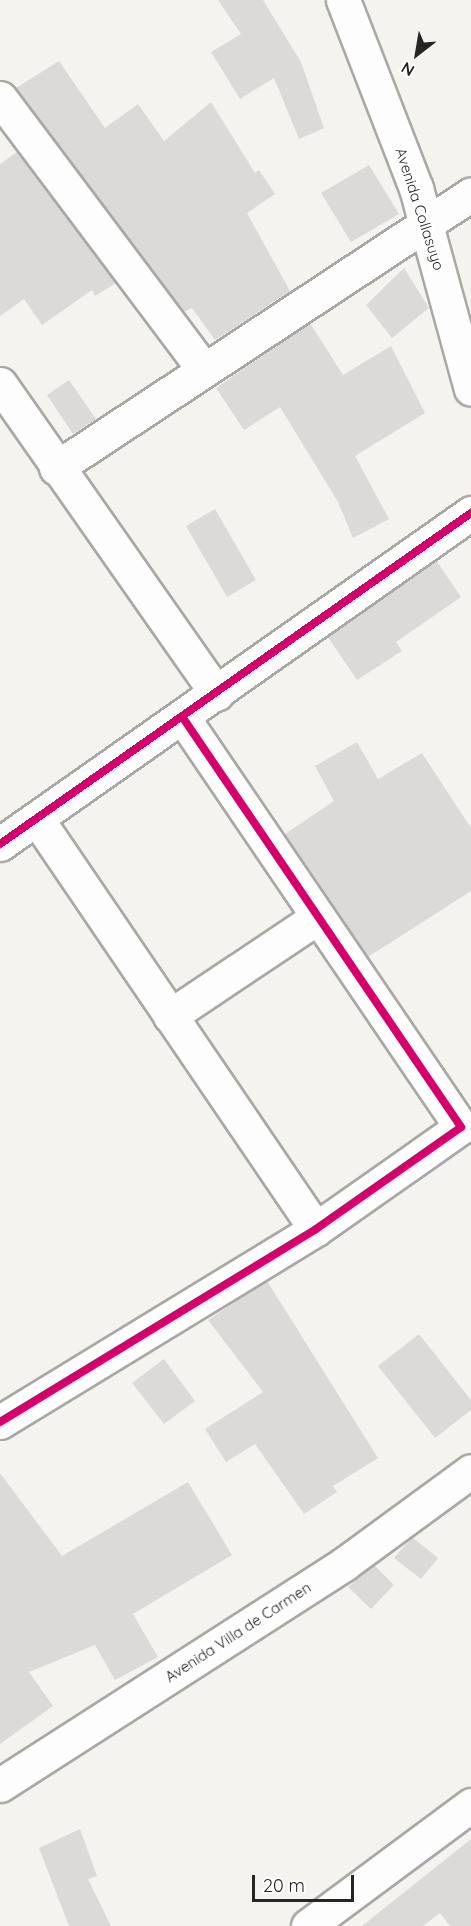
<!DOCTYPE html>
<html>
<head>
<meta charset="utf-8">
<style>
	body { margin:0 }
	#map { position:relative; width:471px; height:1926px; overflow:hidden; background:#f4f3ef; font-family:Quicksand,sans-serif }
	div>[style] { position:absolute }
	.building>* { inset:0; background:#dcdad8 }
	.roads { filter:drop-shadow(2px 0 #a9a8a5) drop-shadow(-2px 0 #a9a8a5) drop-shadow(0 2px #a9a8a5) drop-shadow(0 -2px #a9a8a5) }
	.minor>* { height:33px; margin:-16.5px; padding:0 16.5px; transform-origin:16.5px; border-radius:16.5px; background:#fdfdfd }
	.cycleway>* { height:8px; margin:-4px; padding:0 4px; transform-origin:4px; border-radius:4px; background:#d6006c }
	span { translate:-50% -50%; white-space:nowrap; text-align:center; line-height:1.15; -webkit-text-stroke:6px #fff; paint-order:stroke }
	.street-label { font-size:15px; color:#262523 }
	.north { position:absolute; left:387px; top:24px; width:60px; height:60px; -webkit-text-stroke:4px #fff; paint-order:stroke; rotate:211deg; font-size:16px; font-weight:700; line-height:24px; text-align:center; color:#262523 }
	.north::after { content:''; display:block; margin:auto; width:21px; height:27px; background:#262523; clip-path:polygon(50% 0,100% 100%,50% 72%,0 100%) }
	.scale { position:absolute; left:252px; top:1875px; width:102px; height:27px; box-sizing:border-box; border:3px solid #262523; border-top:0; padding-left:8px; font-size:18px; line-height:21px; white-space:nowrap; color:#262523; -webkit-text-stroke:4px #fff; paint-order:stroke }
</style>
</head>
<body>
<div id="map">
	<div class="building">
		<i style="clip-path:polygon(218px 0,263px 0,301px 62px,324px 128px,299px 139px,274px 78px,240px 99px,211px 52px,241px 34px)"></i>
		<i style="clip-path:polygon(59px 61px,105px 128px,138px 104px,164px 141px,211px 102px,255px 173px,259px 170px,275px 194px,247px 213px,290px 291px,215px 340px,192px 308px,184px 312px,16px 88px)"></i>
		<i style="clip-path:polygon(17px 152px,116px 283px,95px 296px,92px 290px,42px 325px,24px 299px,0 316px,0 164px)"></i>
		<i style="clip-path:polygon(369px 165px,399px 214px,351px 242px,321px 193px)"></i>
		<i style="clip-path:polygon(404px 268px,429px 308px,392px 338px,366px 305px)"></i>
		<i style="clip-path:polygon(310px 323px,343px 375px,391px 346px,425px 413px,355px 456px,389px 519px,353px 538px,338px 502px,280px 407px,244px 430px,216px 388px)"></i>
		<i style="clip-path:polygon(69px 380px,96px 419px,73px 434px,47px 395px)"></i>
		<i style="clip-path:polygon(215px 509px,256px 580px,227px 597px,186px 526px)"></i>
		<i style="clip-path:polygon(436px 560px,461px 597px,396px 642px,402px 651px,357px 680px,328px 637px)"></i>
		<i style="clip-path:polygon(357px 742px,378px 779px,422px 753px,471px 828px,471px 891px,368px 957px,285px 834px,334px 801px,315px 766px)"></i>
		<i style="clip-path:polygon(267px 1281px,378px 1458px,333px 1486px,337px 1492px,304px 1514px,255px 1444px,226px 1462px,205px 1429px,263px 1392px,208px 1320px)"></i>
		<i style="clip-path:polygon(419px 1334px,471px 1400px,471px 1410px,435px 1438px,378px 1366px)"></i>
		<i style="clip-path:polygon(164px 1359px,195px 1401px,164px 1424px,132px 1383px)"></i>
		<i style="clip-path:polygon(0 1473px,62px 1556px,188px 1482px,232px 1555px,133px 1614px,158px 1657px,115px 1680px,95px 1645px,29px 1672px,53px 1706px,0 1744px)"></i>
		<i style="clip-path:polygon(412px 1537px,438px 1558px,421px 1579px,394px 1558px)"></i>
		<i style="clip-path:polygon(374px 1565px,394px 1585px,371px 1609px,348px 1587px)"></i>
		<i style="clip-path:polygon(80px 1829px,97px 1876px,88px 1879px,111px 1926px,69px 1926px,39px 1848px)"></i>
		<i style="clip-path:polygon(471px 1839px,471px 1926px,450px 1926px,440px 1913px,423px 1926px,362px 1926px)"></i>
	</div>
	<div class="roads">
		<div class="minor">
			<i style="left:343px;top:0;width:202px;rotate:68.8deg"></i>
			<i style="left:416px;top:188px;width:208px;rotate:74.7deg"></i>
			<i style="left:0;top:98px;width:338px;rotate:53.1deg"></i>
			<i style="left:0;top:384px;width:378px;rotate:55deg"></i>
			<i style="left:56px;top:468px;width:497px;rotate:-33.4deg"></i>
			<i style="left:37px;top:819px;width:496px;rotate:55.8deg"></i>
			<i style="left:0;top:844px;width:576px;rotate:-35.1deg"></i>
			<i style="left:170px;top:1016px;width:178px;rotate:-33.8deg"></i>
			<i style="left:0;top:1422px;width:370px;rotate:-31.4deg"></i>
			<i style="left:316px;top:1229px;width:177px;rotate:-35.1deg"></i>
			<i style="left:461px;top:1127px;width:495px;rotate:-124.2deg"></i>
			<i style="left:0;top:1785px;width:409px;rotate:-32.7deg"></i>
			<i style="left:344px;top:1564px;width:157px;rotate:-36.2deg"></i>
			<i style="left:308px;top:1926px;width:203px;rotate:-36.6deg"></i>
		</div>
	</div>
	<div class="cycleway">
		<i style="left:0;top:844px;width:576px;rotate:-35.1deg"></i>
		<i style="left:0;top:1422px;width:370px;rotate:-31.4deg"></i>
		<i style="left:316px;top:1229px;width:177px;rotate:-35.1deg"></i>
		<i style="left:461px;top:1127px;width:495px;rotate:-124.2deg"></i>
	</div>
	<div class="street-label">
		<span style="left:420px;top:209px;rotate:72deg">Avenida Collasuyo</span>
		<span style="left:238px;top:1632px;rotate:-33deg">Avenida Villa de Carmen</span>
	</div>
	<div class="north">N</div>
	<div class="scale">20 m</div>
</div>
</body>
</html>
